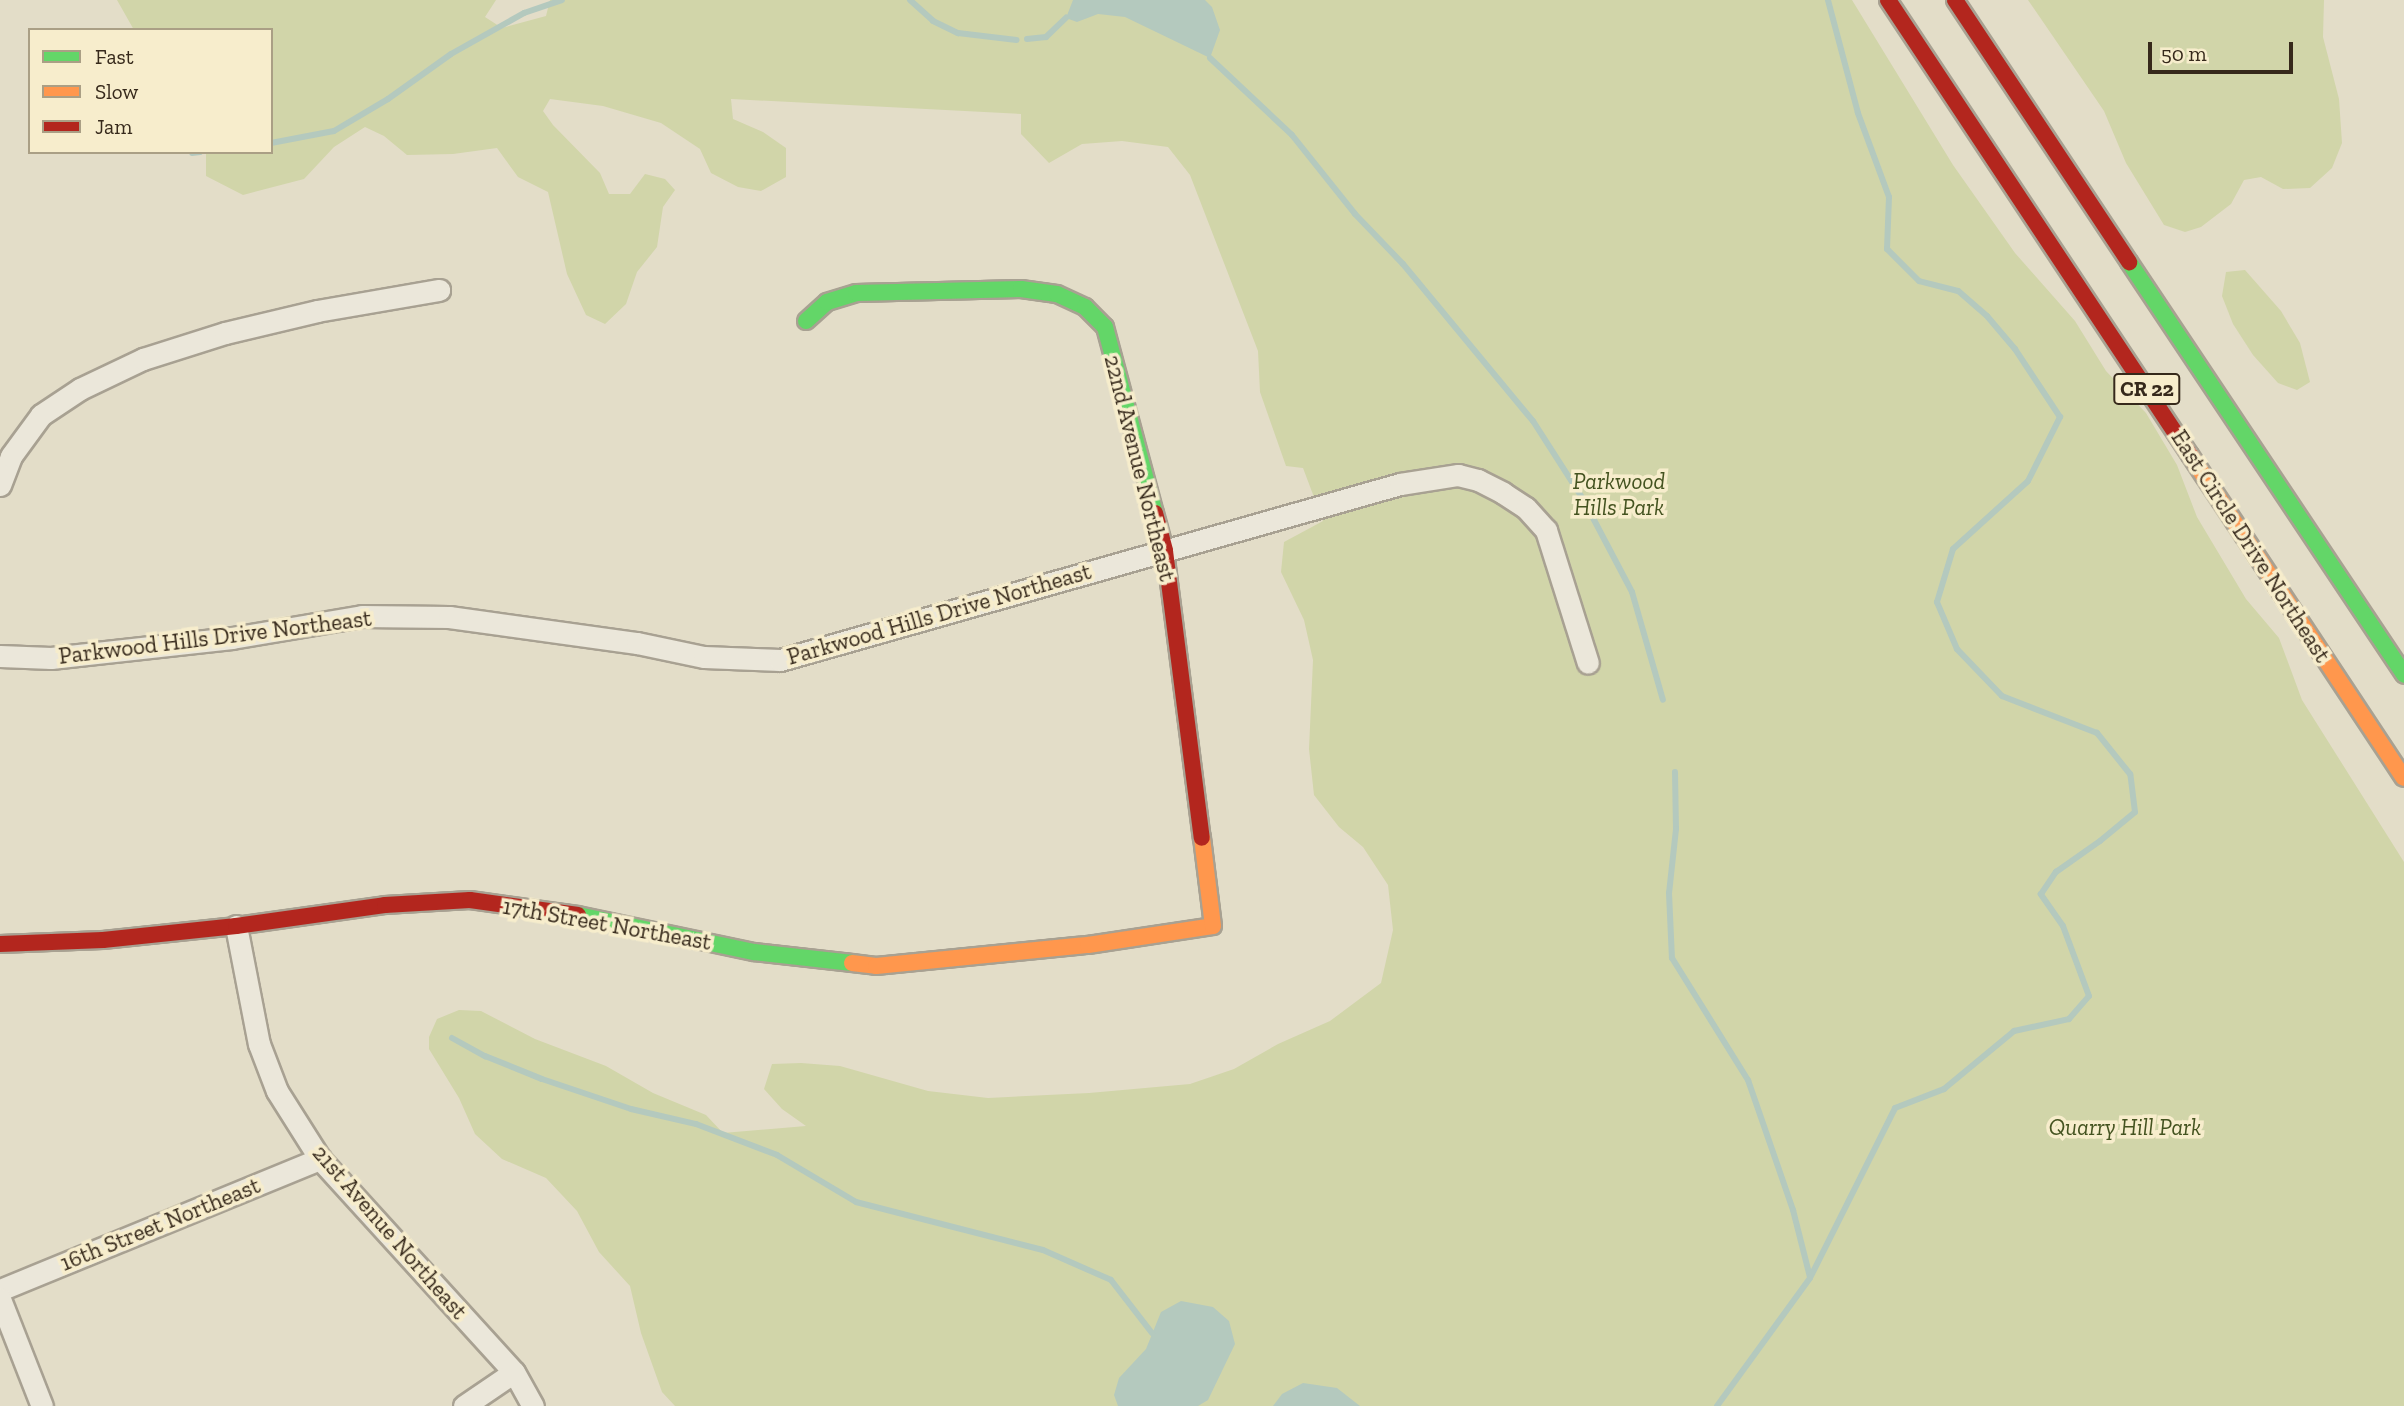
<!DOCTYPE html>
<html>
<head>
<meta charset="utf-8">
<style>
	body { margin:0 }
	#map { position:relative; width:2404px; height:1406px; overflow:hidden; background:#e3ddc8; font-family:"Zilla Slab",serif }
	div>[style] { position:absolute }
	.green>* { inset:0; background:#d1d5a9 }
	.water>* { inset:0; background:#b4c9be }
	.stream>* { height:6px; margin:-3px; padding:0 3px; transform-origin:3px; border-radius:3px; background:#b4c9be }
	.roads { filter:drop-shadow(2px 0 #a8a192) drop-shadow(-2px 0 #a8a192) drop-shadow(0 2px #a8a192) drop-shadow(0 -2px #a8a192) }
	.street>* { height:21px; margin:-10.5px; padding:0 10.5px; transform-origin:10.5px; border-radius:10.5px; background:#ebe7da }
	.fast>* { height:16px; margin:-8px; padding:0 8px; transform-origin:8px; border-radius:8px; background:#63d668 }
	.slow>* { height:16px; margin:-8px; padding:0 8px; transform-origin:8px; border-radius:8px; background:#ff974d }
	.jam>* { height:16px; margin:-8px; padding:0 8px; transform-origin:8px; border-radius:8px; background:#b3261e }
	span { translate:-50% -50%; white-space:nowrap; text-align:center; line-height:1.15; -webkit-text-stroke:7px #f7edcc; paint-order:stroke }
	.shield-label span { padding:2px 5px; background:#f7edcc; border:2px solid; border-radius:5px; -webkit-text-stroke-width:0 }
	.shield-label { font-size:21px; color:#36291b; font-weight:700 }
	.street-label { font-size:23px; color:#36291b }
	.park-label { font-size:23px; color:#445320; font-style:italic }
	.legend { position:absolute; left:28px; top:28px; width:245px; height:126px; box-sizing:border-box; background:#f7edcc; border:2px solid #aa9f85; margin:0; padding:9px 12px; list-style:none; font-size:21px; color:#36291b }
	.legend li { display:flex; align-items:center; gap:14px; height:35px }
	.legend b { width:35px; border:2px solid #aa9f85 }
	.scale { position:absolute; left:2148px; top:42px; width:145px; height:32px; box-sizing:border-box; border:4px solid #36291b; border-top:0; padding-left:9px; font-size:21px; line-height:24px; white-space:nowrap; color:#36291b; -webkit-text-stroke:5px #f7edcc; paint-order:stroke }
</style>
</head>
<body>
<div id="map">
	<div class="green">
		<i style="clip-path:polygon(117px 0,496px 0,485px 17px,502px 28px,546px 16px,550px 0,1852px 0,1953px 165px,2015px 253px,2075px 321px,2106px 371px,2146px 413px,2177px 465px,2197px 517px,2246px 599px,2279px 638px,2302px 700px,2404px 862px,2404px 1406px,675px 1406px,662px 1392px,641px 1333px,630px 1286px,599px 1252px,577px 1211px,546px 1178px,502px 1159px,475px 1134px,459px 1098px,429px 1049px,429px 1037px,437px 1019px,459px 1010px,481px 1011px,535px 1039px,606px 1066px,653px 1093px,706px 1115px,723px 1133px,806px 1126px,782px 1109px,764px 1089px,772px 1064px,801px 1063px,840px 1066px,928px 1091px,988px 1098px,1089px 1093px,1190px 1084px,1234px 1069px,1278px 1044px,1330px 1021px,1381px 983px,1393px 930px,1388px 885px,1363px 847px,1339px 827px,1314px 795px,1309px 749px,1313px 660px,1304px 620px,1281px 572px,1284px 542px,1323px 521px,1303px 468px,1286px 466px,1260px 392px,1258px 351px,1190px 175px,1168px 147px,1122px 141px,1082px 144px,1049px 163px,1021px 134px,1021px 114px,731px 99px,733px 119px,763px 132px,786px 148px,786px 177px,761px 191px,738px 187px,711px 173px,700px 149px,661px 123px,603px 106px,550px 99px,543px 111px,553px 125px,600px 173px,609px 194px,630px 194px,645px 174px,665px 179px,675px 190px,663px 207px,657px 247px,637px 272px,626px 304px,605px 324px,586px 315px,567px 274px,548px 192px,518px 177px,497px 148px,453px 154px,407px 155px,384px 136px,365px 127px,334px 147px,304px 179px,243px 195px,206px 176px,206px 152px,271px 152px,271px 30px,134px 30px)"></i>
		<i style="clip-path:polygon(2028px 0,2324px 0,2323px 37px,2339px 99px,2342px 143px,2332px 168px,2310px 188px,2283px 189px,2261px 177px,2244px 180px,2231px 204px,2201px 227px,2185px 232px,2164px 225px,2126px 163px,2104px 111px)"></i>
		<i style="clip-path:polygon(2245px 270px,2281px 311px,2300px 343px,2310px 382px,2297px 390px,2278px 383px,2253px 355px,2233px 324px,2222px 296px,2226px 272px)"></i>
	</div>
	<div class="water">
		<i style="clip-path:polygon(1073px 0,1205px 0,1212px 7px,1220px 30px,1210px 58px,1125px 17px,1098px 14px,1077px 22px,1066px 18px)"></i>
		<i style="clip-path:polygon(1181px 1301px,1213px 1307px,1229px 1321px,1235px 1344px,1208px 1400px,1198px 1406px,1118px 1406px,1114px 1395px,1119px 1378px,1146px 1349px,1161px 1312px)"></i>
		<i style="clip-path:polygon(1303px 1383px,1337px 1388px,1360px 1406px,1273px 1406px,1282px 1394px)"></i>
	</div>
	<div class="stream">
		<i style="left:910px;top:0;width:31px;rotate:42deg"></i>
		<i style="left:933px;top:21px;width:28px;rotate:26deg"></i>
		<i style="left:958px;top:33px;width:59px;rotate:6.8deg"></i>
		<i style="left:1027px;top:39px;width:19px;rotate:-6deg"></i>
		<i style="left:1046px;top:37px;width:28px;rotate:-44deg"></i>
		<i style="left:1210px;top:58px;width:112px;rotate:43.2deg"></i>
		<i style="left:1292px;top:135px;width:101px;rotate:51.4deg"></i>
		<i style="left:1355px;top:214px;width:69px;rotate:46.2deg"></i>
		<i style="left:1403px;top:264px;width:204px;rotate:50.4deg"></i>
		<i style="left:1533px;top:421px;width:93px;rotate:57.3deg"></i>
		<i style="left:1583px;top:499px;width:105px;rotate:62.2deg"></i>
		<i style="left:1632px;top:592px;width:112px;rotate:74deg"></i>
		<i style="left:271px;top:143px;width:64px;rotate:-10.8deg"></i>
		<i style="left:334px;top:131px;width:63px;rotate:-30.7deg"></i>
		<i style="left:388px;top:99px;width:77px;rotate:-35.5deg"></i>
		<i style="left:451px;top:54px;width:84px;rotate:-29.3deg"></i>
		<i style="left:524px;top:13px;width:40px;rotate:-18.9deg"></i>
		<i style="left:192px;top:153px;width:8px;rotate:-7deg"></i>
		<i style="left:1675px;top:772px;width:57px;rotate:89deg"></i>
		<i style="left:1676px;top:829px;width:64px;rotate:96.2deg"></i>
		<i style="left:1669px;top:893px;width:65px;rotate:87.4deg"></i>
		<i style="left:1672px;top:958px;width:144px;rotate:58.1deg"></i>
		<i style="left:1748px;top:1080px;width:138px;rotate:70.9deg"></i>
		<i style="left:1793px;top:1210px;width:69px;rotate:75.8deg"></i>
		<i style="left:452px;top:1038px;width:38px;rotate:29deg"></i>
		<i style="left:485px;top:1056px;width:61px;rotate:22deg"></i>
		<i style="left:542px;top:1079px;width:94px;rotate:18.6deg"></i>
		<i style="left:631px;top:1109px;width:67px;rotate:13deg"></i>
		<i style="left:696px;top:1124px;width:87px;rotate:20.9deg"></i>
		<i style="left:777px;top:1155px;width:92px;rotate:30.7deg"></i>
		<i style="left:856px;top:1202px;width:193px;rotate:14.4deg"></i>
		<i style="left:1043px;top:1250px;width:74px;rotate:23.8deg"></i>
		<i style="left:1111px;top:1280px;width:67px;rotate:52.3deg"></i>
		<i style="left:1717px;top:1406px;width:158px;rotate:-54deg"></i>
		<i style="left:1810px;top:1278px;width:190px;rotate:-63.4deg"></i>
		<i style="left:1895px;top:1108px;width:53px;rotate:-21.2deg"></i>
		<i style="left:1944px;top:1089px;width:91px;rotate:-39.6deg"></i>
		<i style="left:2014px;top:1031px;width:56px;rotate:-12.3deg"></i>
		<i style="left:2069px;top:1019px;width:30px;rotate:-49deg"></i>
		<i style="left:2089px;top:996px;width:75px;rotate:-110.4deg"></i>
		<i style="left:2063px;top:926px;width:39px;rotate:-125deg"></i>
		<i style="left:2041px;top:894px;width:27px;rotate:-56deg"></i>
		<i style="left:2056px;top:872px;width:54px;rotate:-35.2deg"></i>
		<i style="left:2100px;top:841px;width:45px;rotate:-39.6deg"></i>
		<i style="left:2135px;top:812px;width:38px;rotate:-97deg"></i>
		<i style="left:2130px;top:774px;width:53px;rotate:-128.8deg"></i>
		<i style="left:2097px;top:733px;width:102px;rotate:-158.7deg"></i>
		<i style="left:2002px;top:696px;width:65px;rotate:-133.8deg"></i>
		<i style="left:1957px;top:649px;width:51px;rotate:-113.1deg"></i>
		<i style="left:1937px;top:602px;width:55px;rotate:-73.2deg"></i>
		<i style="left:1953px;top:549px;width:101px;rotate:-42.2deg"></i>
		<i style="left:2028px;top:481px;width:72px;rotate:-63.4deg"></i>
		<i style="left:2060px;top:417px;width:82px;rotate:-123.5deg"></i>
		<i style="left:2015px;top:349px;width:43px;rotate:-130.3deg"></i>
		<i style="left:1987px;top:316px;width:38px;rotate:-139deg"></i>
		<i style="left:1958px;top:291px;width:40px;rotate:-165.6deg"></i>
		<i style="left:1919px;top:281px;width:45px;rotate:-135deg"></i>
		<i style="left:1887px;top:249px;width:52px;rotate:-87.8deg"></i>
		<i style="left:1889px;top:197px;width:90px;rotate:-110.3deg"></i>
		<i style="left:1858px;top:113px;width:117px;rotate:-104.9deg"></i>
	</div>
	<div class="roads">
		<div class="street">
			<i style="left:0;top:485px;width:31px;rotate:-69deg"></i>
			<i style="left:11px;top:456px;width:51px;rotate:-53.8deg"></i>
			<i style="left:41px;top:415px;width:47px;rotate:-33.7deg"></i>
			<i style="left:80px;top:389px;width:70px;rotate:-25.5deg"></i>
			<i style="left:143px;top:359px;width:86px;rotate:-17.6deg"></i>
			<i style="left:225px;top:333px;width:95px;rotate:-13.4deg"></i>
			<i style="left:317px;top:311px;width:124px;rotate:-9.8deg"></i>
			<i style="left:0;top:656px;width:51px;rotate:2.2deg"></i>
			<i style="left:51px;top:658px;width:182px;rotate:-6.3deg"></i>
			<i style="left:232px;top:638px;width:132px;rotate:-9.6deg"></i>
			<i style="left:362px;top:616px;width:87px;rotate:0.7deg"></i>
			<i style="left:449px;top:617px;width:190px;rotate:7.9deg"></i>
			<i style="left:637px;top:643px;width:68px;rotate:11.8deg"></i>
			<i style="left:704px;top:657px;width:76px;rotate:2.3deg"></i>
			<i style="left:780px;top:660px;width:644px;rotate:-15.85deg"></i>
			<i style="left:1400px;top:484px;width:59px;rotate:-8.8deg"></i>
			<i style="left:1458px;top:475px;width:21px;rotate:14deg"></i>
			<i style="left:1478px;top:480px;width:28px;rotate:27deg"></i>
			<i style="left:1503px;top:493px;width:27px;rotate:33deg"></i>
			<i style="left:1526px;top:508px;width:30px;rotate:48deg"></i>
			<i style="left:1546px;top:530px;width:139px;rotate:72.5deg"></i>
			<i style="left:236px;top:926px;width:120px;rotate:79deg"></i>
			<i style="left:259px;top:1044px;width:50px;rotate:69deg"></i>
			<i style="left:277px;top:1091px;width:80px;rotate:57.7deg"></i>
			<i style="left:320px;top:1159px;width:288px;rotate:47.7deg"></i>
			<i style="left:514px;top:1372px;width:39px;rotate:61deg"></i>
			<i style="left:0;top:1290px;width:346px;rotate:-22.3deg"></i>
			<i style="left:0;top:1299px;width:115px;rotate:68.6deg"></i>
			<i style="left:464px;top:1406px;width:60px;rotate:-34.2deg"></i>
		</div>
		<div class="fast">
			<i style="left:2129px;top:262px;width:496px;rotate:56.3deg"></i>
			<i style="left:806px;top:321px;width:28px;rotate:-42deg"></i>
			<i style="left:827px;top:302px;width:30px;rotate:-17deg"></i>
			<i style="left:856px;top:293px;width:165px;rotate:-1.4deg"></i>
			<i style="left:1021px;top:289px;width:36px;rotate:8deg"></i>
			<i style="left:1057px;top:294px;width:31px;rotate:25deg"></i>
			<i style="left:1085px;top:307px;width:28px;rotate:45deg"></i>
			<i style="left:1105px;top:327px;width:193px;rotate:75deg"></i>
			<i style="left:578px;top:915px;width:180px;rotate:11.9deg"></i>
			<i style="left:754px;top:952px;width:99px;rotate:6.4deg"></i>
		</div>
		<div class="slow">
			<i style="left:2190px;top:455px;width:387px;rotate:56.5deg"></i>
			<i style="left:852px;top:963px;width:24px;rotate:7deg"></i>
			<i style="left:876px;top:966px;width:213px;rotate:-5.7deg"></i>
			<i style="left:1088px;top:945px;width:126px;rotate:-8.6deg"></i>
			<i style="left:1213px;top:926px;width:89px;rotate:-97.1deg"></i>
		</div>
		<div class="jam">
			<i style="left:1888px;top:0;width:546px;rotate:56.43deg"></i>
			<i style="left:1955px;top:0;width:315px;rotate:56.4deg"></i>
			<i style="left:1155px;top:513px;width:39px;rotate:75deg"></i>
			<i style="left:1165px;top:551px;width:289px;rotate:82.7deg"></i>
			<i style="left:0;top:944px;width:103px;rotate:-2.2deg"></i>
			<i style="left:103px;top:940px;width:134px;rotate:-6deg"></i>
			<i style="left:236px;top:926px;width:150px;rotate:-8deg"></i>
			<i style="left:385px;top:905px;width:85px;rotate:-3.4deg"></i>
			<i style="left:470px;top:900px;width:109px;rotate:7.9deg"></i>
		</div>
	</div>
	<div class="shield-label">
		<span style="left:2147px;top:389px">CR 22</span>
	</div>
	<div class="street-label">
		<span style="left:1140px;top:468px;rotate:76deg">22nd Avenue Northeast</span>
		<span style="left:2251px;top:546px;rotate:57deg">East Circle Drive Northeast</span>
		<span style="left:939px;top:614px;rotate:-16deg">Parkwood Hills Drive Northeast</span>
		<span style="left:215px;top:637px;rotate:-7deg">Parkwood Hills Drive Northeast</span>
		<span style="left:607px;top:924px;rotate:10deg">17th Street Northeast</span>
		<span style="left:160px;top:1224px;rotate:-22deg">16th Street Northeast</span>
		<span style="left:390px;top:1232px;rotate:49deg">21st Avenue Northeast</span>
	</div>
	<div class="park-label">
		<span style="left:1619px;top:494px">Parkwood<br>Hills Park</span>
		<span style="left:2125px;top:1127px">Quarry Hill Park</span>
	</div>
	<ul class="legend">
	<li><b style="height:9px;background:#63d668"></b>Fast</li>
	<li><b style="height:9px;background:#ff974d"></b>Slow</li>
	<li><b style="height:9px;background:#b3261e"></b>Jam</li>
	</ul>
	<div class="scale">50 m</div>
</div>
</body>
</html>
